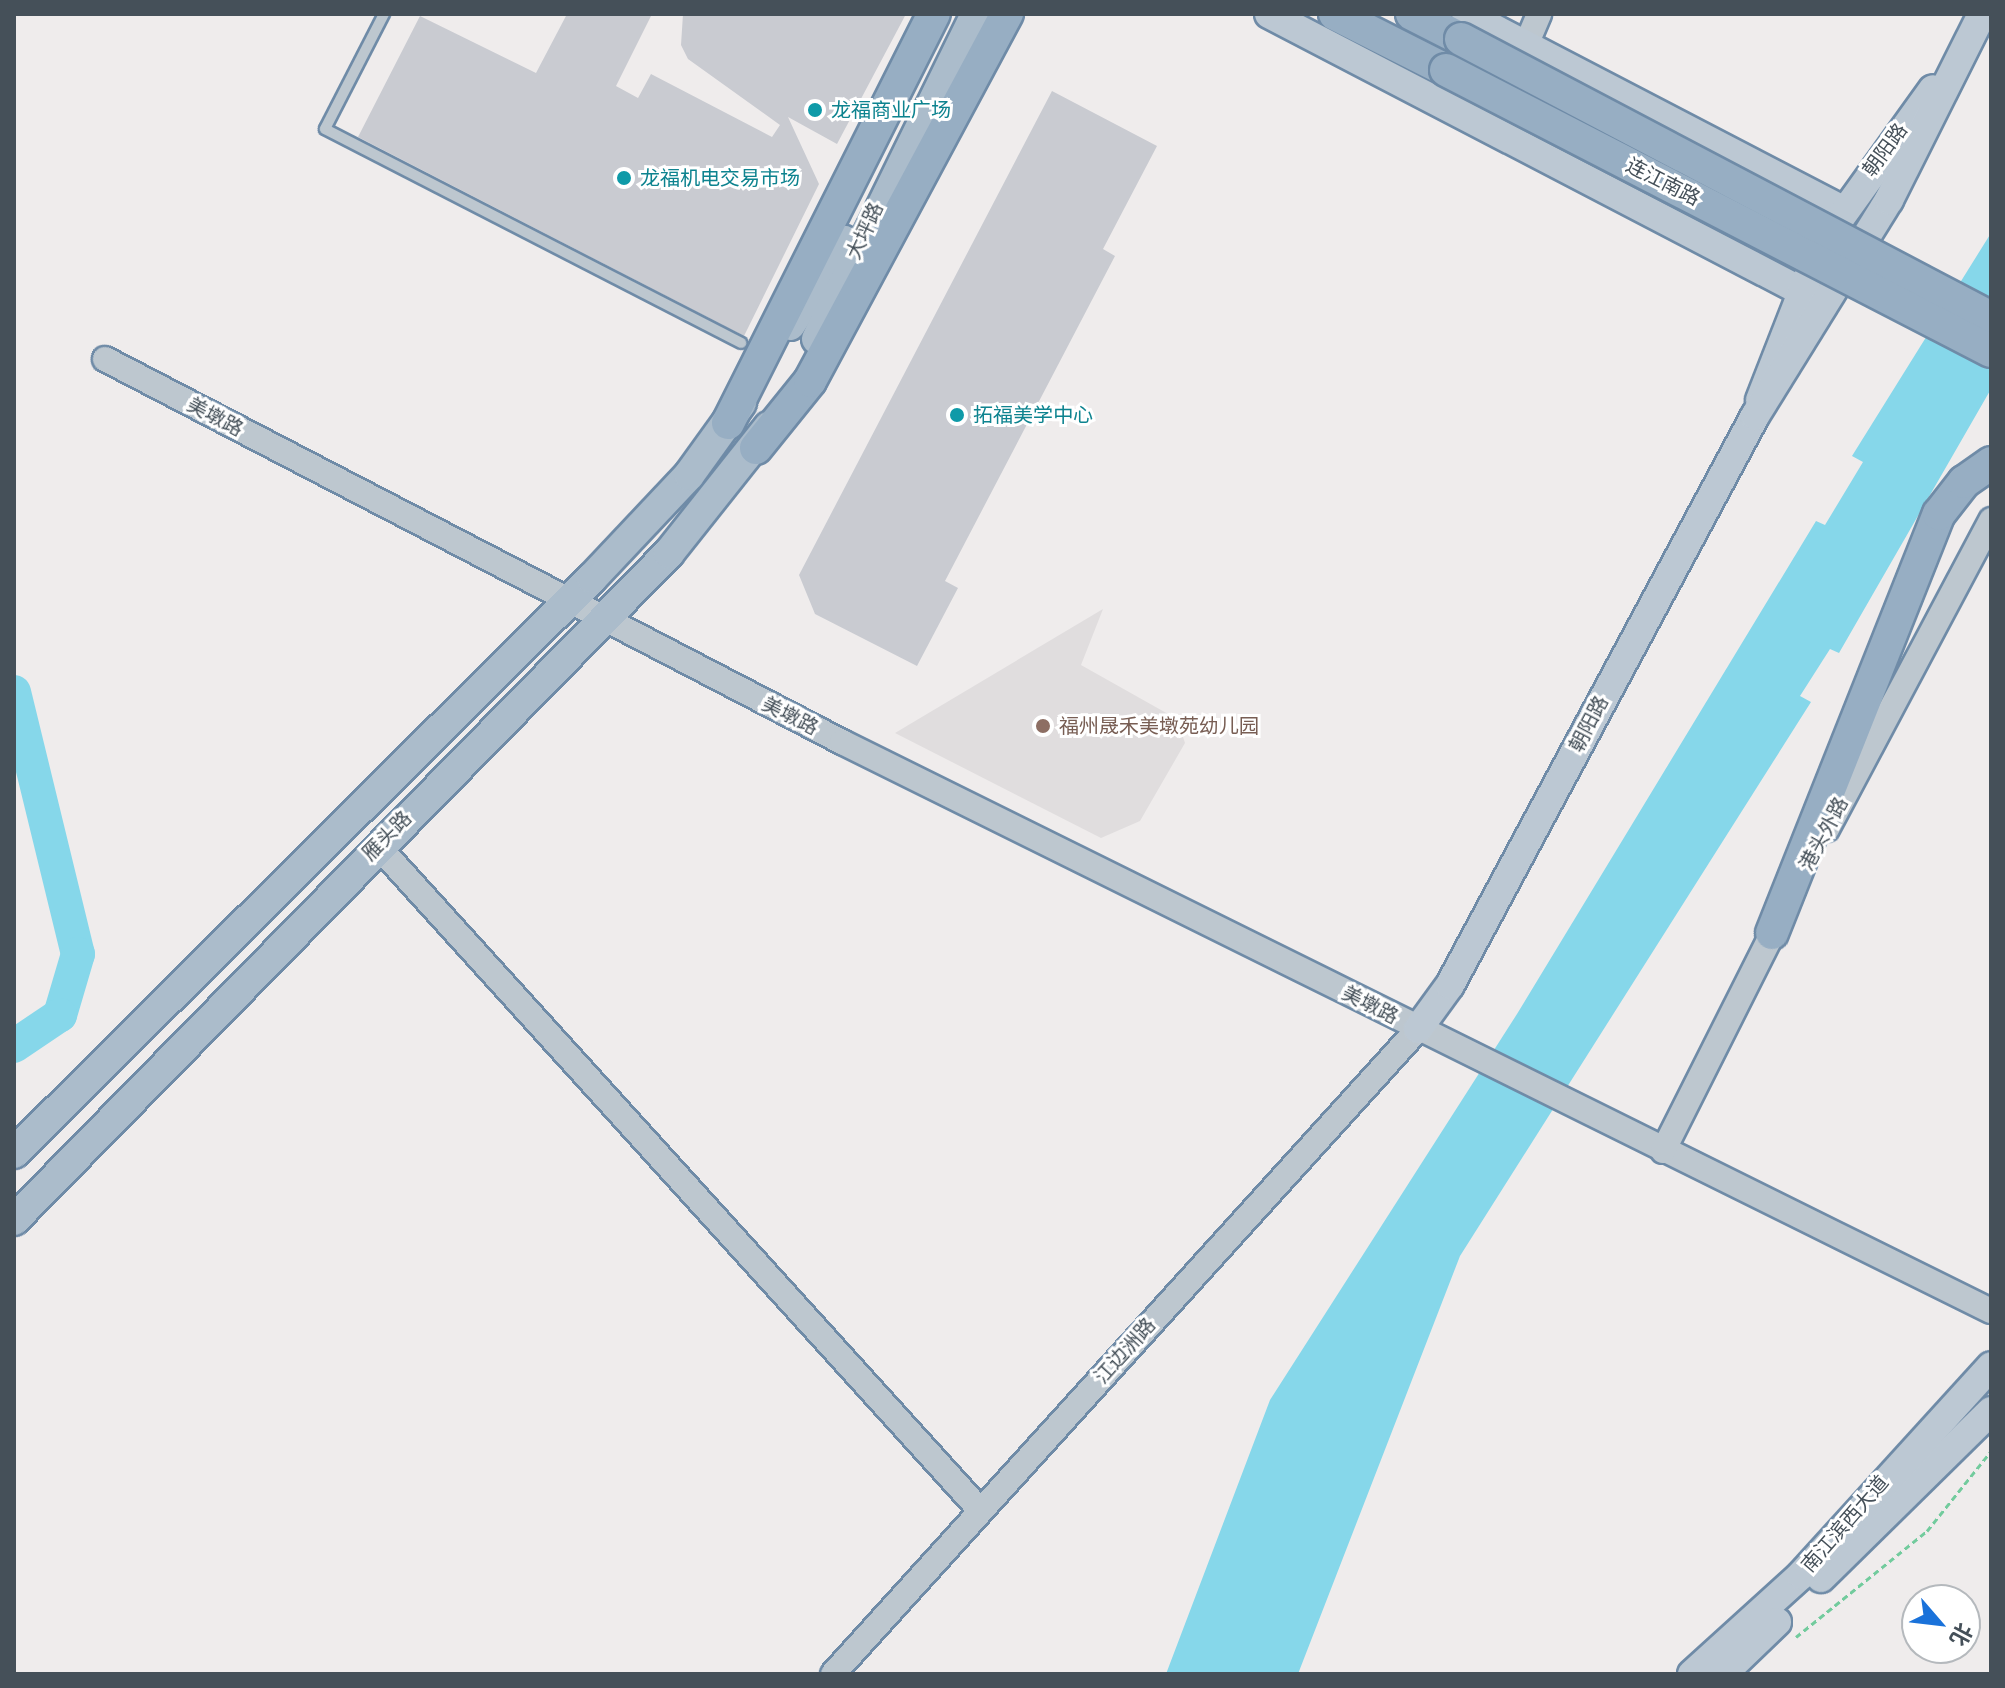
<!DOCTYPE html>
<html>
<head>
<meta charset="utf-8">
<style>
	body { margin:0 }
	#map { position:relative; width:2005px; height:1688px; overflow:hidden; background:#efecec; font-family:"DM Sans","Noto Sans SC",sans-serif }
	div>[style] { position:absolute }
	.education>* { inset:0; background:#e0ddde }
	.water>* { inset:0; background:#86d7ea }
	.river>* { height:34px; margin:-17px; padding:0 17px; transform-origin:17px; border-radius:17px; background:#86d7ea }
	.building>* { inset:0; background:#c9cbd1 }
	.path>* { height:3px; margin-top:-1.5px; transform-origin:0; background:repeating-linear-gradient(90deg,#72cb9d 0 6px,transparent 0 10px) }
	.roads { filter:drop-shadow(2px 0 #6f8ba7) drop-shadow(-2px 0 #6f8ba7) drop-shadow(0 2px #6f8ba7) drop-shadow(0 -2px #6f8ba7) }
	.service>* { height:10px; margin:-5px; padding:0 5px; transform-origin:5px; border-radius:5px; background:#bdc7cf }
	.tertiary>* { height:24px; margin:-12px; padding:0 12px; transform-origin:12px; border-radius:12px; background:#bdc7cf }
	.secondary>* { height:28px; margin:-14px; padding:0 14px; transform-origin:14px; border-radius:14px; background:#bcc8d3 }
	.primary>* { height:30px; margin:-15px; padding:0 15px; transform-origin:15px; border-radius:15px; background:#abbccb }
	.trunk>* { height:32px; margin:-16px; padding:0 16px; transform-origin:16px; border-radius:16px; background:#97aec3 }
	.bridges { filter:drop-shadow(2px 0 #6f8ba7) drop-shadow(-2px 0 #6f8ba7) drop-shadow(0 2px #6f8ba7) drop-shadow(0 -2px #6f8ba7) }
	.trunk-bridge>* { height:32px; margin:-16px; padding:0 16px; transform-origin:16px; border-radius:16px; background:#97aec3 }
	.dots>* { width:22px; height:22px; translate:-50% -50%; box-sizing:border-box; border:4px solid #fff; border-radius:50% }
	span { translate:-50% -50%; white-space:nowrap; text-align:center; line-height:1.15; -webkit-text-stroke:6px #fff; paint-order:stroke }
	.culture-label { font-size:20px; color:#0d838f }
	.left { translate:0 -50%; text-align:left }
	.street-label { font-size:20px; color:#455059 }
	.education-label { font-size:20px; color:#785e54 }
	.frame { position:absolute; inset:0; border:16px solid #455059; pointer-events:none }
	.north { position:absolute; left:1901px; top:1584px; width:80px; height:80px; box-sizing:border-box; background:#fff; border:2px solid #b5b9bd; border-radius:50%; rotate:118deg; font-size:22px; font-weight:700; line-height:32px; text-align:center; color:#455059 }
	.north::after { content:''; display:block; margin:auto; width:28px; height:36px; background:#1a72da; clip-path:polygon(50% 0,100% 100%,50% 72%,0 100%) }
</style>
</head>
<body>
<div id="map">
	<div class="education">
		<i style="clip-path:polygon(1103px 609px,1081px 665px,1177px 719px,1185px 743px,1140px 821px,1101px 838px,895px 733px)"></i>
	</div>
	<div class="water">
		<i style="clip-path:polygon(1991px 233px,1991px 389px,1839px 653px,1830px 649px,1800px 696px,1811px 702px,1460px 1256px,1298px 1674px,1166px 1674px,1270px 1400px,1517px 1014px,1816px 521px,1825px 525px,1863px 462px,1852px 456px)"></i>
	</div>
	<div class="river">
		<i style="left:14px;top:692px;width:270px;rotate:76.3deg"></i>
		<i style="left:78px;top:954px;width:64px;rotate:106.4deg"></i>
		<i style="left:60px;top:1015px;width:55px;rotate:146deg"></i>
	</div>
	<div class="building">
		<i style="clip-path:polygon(567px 14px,652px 14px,616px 86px,638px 98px,651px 74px,772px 137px,780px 125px,688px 59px,681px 45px,683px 14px,906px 14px,837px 144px,788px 117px,819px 184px,744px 336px,358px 137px,420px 16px,536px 73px)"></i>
		<i style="clip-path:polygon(1052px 91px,1157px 146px,1103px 249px,1115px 256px,945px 581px,958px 588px,917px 666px,815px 614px,799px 575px)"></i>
	</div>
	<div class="path">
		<i style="left:1796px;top:1637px;width:169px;rotate:-39deg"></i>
		<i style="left:1927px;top:1531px;width:102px;rotate:-51.3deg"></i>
	</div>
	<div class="roads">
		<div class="service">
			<i style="left:384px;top:14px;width:129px;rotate:117.2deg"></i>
			<i style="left:325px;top:129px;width:468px;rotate:27.2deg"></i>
		</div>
		<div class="tertiary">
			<i style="left:1526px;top:45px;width:34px;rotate:-67deg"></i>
			<i style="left:105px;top:359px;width:831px;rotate:27.46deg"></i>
			<i style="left:842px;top:742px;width:1282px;rotate:26.35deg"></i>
			<i style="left:1827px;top:829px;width:350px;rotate:-62deg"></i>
			<i style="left:378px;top:846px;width:896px;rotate:47.8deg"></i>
			<i style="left:1663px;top:1151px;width:261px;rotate:-63.3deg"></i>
			<i style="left:833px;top:1674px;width:871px;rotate:-47.79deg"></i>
		</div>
		<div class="secondary">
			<i style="left:1269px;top:14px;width:600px;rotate:27.5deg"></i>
			<i style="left:1466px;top:14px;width:425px;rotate:27.5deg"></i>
			<i style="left:1836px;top:224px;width:166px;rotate:-54.3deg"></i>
			<i style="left:1760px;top:400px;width:134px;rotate:-68.6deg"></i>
			<i style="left:1418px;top:1029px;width:54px;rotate:-54deg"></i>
			<i style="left:1450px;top:985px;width:646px;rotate:-61.81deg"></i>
			<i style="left:1755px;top:416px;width:254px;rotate:-58.2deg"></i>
			<i style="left:1889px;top:200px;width:208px;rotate:-63.4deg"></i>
			<i style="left:1821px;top:1578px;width:238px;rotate:-44.5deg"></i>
			<i style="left:1692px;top:1674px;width:147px;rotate:-42.2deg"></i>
			<i style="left:1801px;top:1575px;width:282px;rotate:-47.7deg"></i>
			<i style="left:1723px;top:1674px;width:75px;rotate:-43.9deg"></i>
		</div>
		<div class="primary">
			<i style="left:790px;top:325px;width:100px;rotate:-57.3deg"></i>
			<i style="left:817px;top:339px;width:362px;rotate:-63.9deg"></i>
			<i style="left:14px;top:1153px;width:815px;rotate:-44.85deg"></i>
			<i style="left:592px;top:578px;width:141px;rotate:-46.7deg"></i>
			<i style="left:689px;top:475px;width:89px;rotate:-54.2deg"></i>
			<i style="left:14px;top:1220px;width:935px;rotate:-45.52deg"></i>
			<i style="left:669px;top:553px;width:161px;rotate:-51.6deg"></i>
		</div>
		<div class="trunk">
			<i style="left:1335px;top:14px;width:124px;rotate:26.8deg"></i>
			<i style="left:1412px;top:14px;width:55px;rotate:27deg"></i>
			<i style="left:728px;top:423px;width:458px;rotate:-63.3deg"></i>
			<i style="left:756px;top:448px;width:86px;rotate:-51.1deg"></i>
			<i style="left:810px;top:381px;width:417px;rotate:-61.8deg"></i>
			<i style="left:1772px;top:933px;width:451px;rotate:-68.3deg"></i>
			<i style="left:1939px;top:514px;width:41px;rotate:-52deg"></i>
			<i style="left:1964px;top:482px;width:33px;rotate:-35deg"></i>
		</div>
	</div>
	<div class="bridges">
		<div class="trunk-bridge">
			<i style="left:1461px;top:39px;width:599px;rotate:27.76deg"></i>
			<i style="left:1446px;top:70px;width:613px;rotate:27.28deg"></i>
		</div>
	</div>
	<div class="dots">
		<i style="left:815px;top:110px;background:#0f9aa8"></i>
		<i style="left:624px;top:178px;background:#0f9aa8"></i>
		<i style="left:957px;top:415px;background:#0f9aa8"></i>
		<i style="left:1043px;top:726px;background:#8d6e63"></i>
	</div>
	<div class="culture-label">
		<span class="left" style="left:831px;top:110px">龙福商业广场</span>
		<span class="left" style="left:640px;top:178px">龙福机电交易市场</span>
		<span class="left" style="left:973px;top:415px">拓福美学中心</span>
	</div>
	<div class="street-label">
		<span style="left:1885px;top:150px;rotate:-54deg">朝阳路</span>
		<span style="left:1663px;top:182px;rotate:27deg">连江南路</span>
		<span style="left:865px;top:231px;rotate:-65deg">大坪路</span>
		<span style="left:215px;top:417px;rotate:28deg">美墩路</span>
		<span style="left:790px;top:716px;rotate:27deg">美墩路</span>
		<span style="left:1589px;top:724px;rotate:-62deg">朝阳路</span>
		<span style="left:1824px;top:834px;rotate:-62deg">港头外路</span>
		<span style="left:387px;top:836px;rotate:-45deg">雁头路</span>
		<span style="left:1370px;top:1005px;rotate:27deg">美墩路</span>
		<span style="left:1125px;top:1351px;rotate:-48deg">江边洲路</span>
		<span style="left:1845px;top:1524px;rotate:-49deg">南江滨西大道</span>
	</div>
	<div class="education-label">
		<span class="left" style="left:1059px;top:726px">福州晟禾美墩苑幼儿园</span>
	</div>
	<div class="frame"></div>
	<div class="north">北</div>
</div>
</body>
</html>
